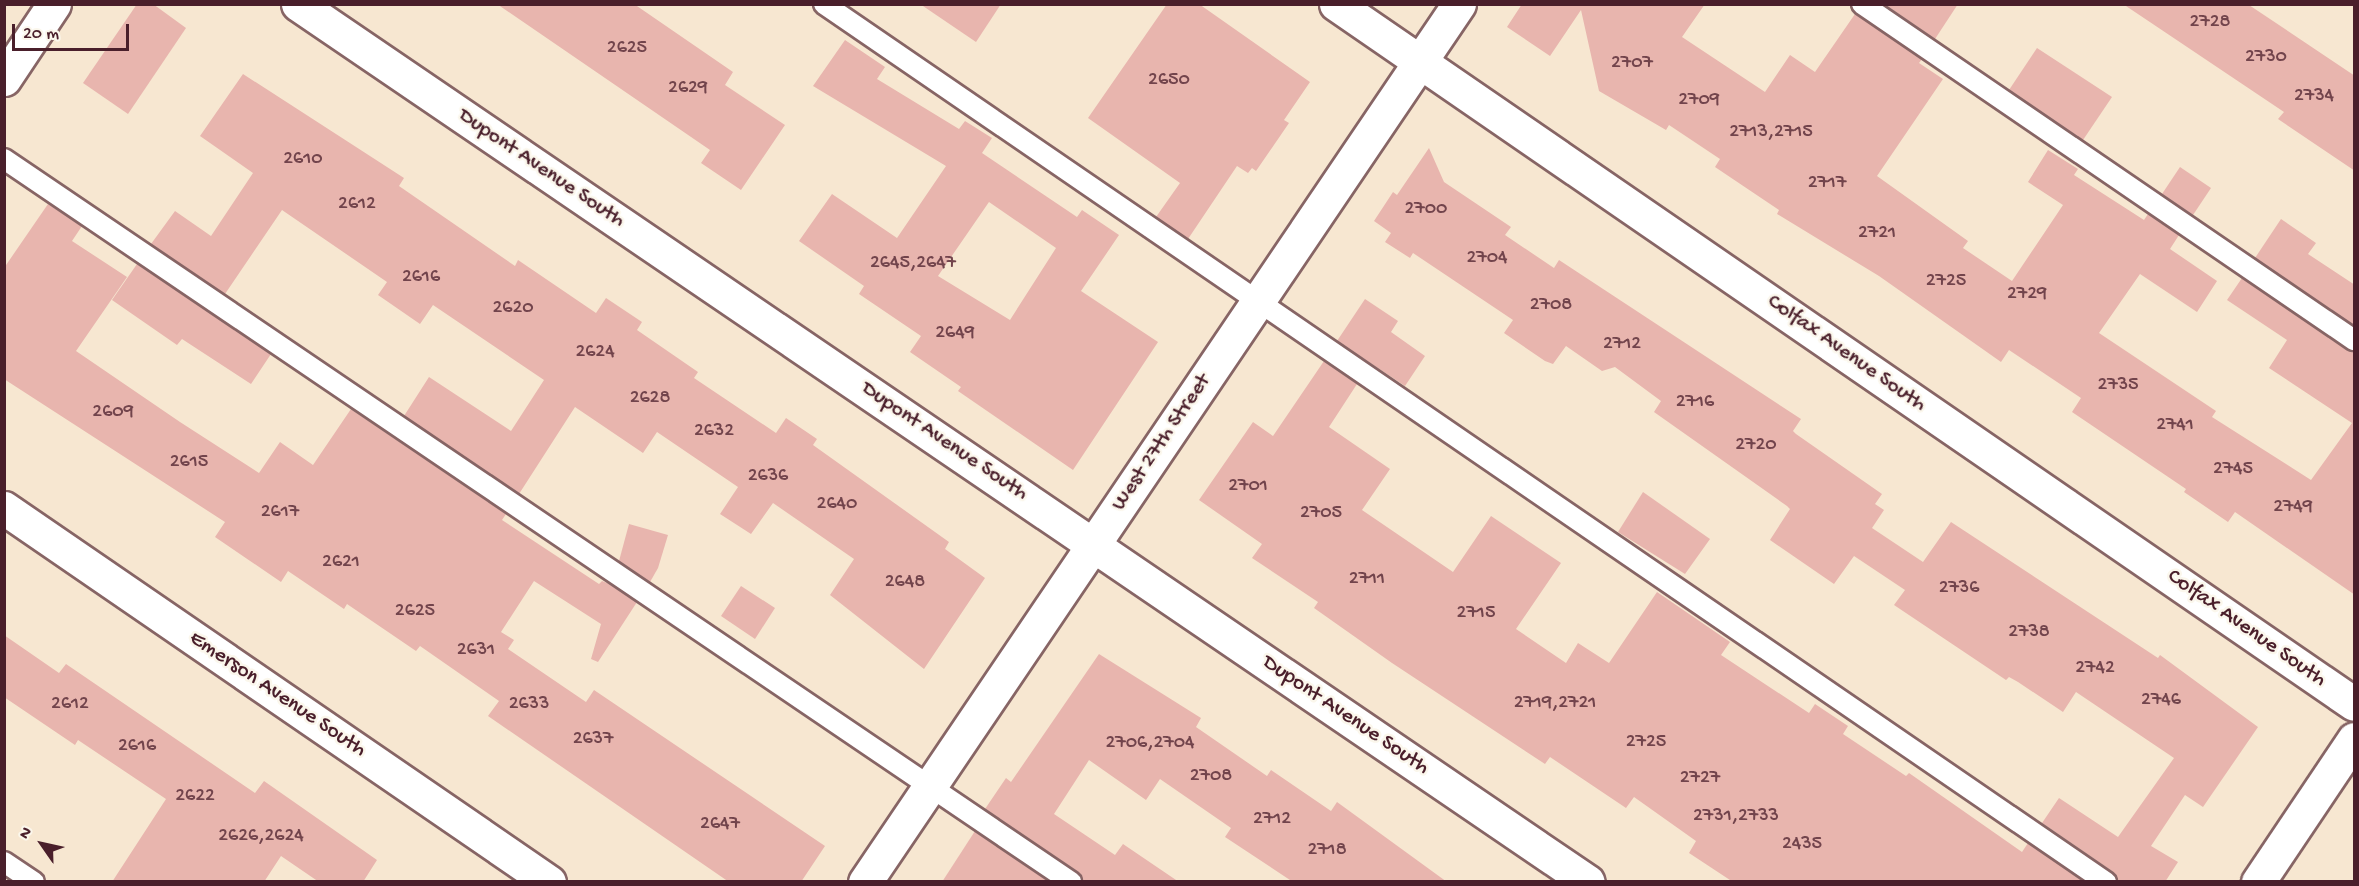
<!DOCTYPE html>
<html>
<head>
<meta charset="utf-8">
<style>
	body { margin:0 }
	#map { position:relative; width:2359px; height:886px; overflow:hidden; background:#f7e7d1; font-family:"Gochi Hand",sans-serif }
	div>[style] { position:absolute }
	.building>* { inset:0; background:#e8b5ae }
	.roads { filter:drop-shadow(2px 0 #876565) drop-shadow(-2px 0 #876565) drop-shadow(0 2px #876565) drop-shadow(0 -2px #876565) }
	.lane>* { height:20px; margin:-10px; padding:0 10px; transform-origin:10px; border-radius:10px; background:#fff }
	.street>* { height:33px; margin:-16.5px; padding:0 16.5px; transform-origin:16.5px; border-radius:16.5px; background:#fff }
	.secondary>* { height:33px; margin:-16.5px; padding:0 16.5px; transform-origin:16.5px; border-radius:16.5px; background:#fff }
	span { translate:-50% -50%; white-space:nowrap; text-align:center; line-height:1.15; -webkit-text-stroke:5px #fbf7ec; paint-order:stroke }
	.number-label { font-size:20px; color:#72444c }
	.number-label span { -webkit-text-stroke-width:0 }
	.street-label { font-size:22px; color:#4a1f2b }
	.frame { position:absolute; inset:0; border:6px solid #4a1f2b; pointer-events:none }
	.north { position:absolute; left:12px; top:814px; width:60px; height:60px; -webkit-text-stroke:4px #fbf7ec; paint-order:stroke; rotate:304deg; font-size:16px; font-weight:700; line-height:24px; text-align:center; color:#4a1f2b }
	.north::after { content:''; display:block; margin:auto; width:21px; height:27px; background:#4a1f2b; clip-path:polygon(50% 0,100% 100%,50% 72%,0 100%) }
	.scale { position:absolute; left:12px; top:24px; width:117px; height:27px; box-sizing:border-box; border:3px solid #4a1f2b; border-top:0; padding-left:8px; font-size:18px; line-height:21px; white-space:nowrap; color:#4a1f2b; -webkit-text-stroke:4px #fbf7ec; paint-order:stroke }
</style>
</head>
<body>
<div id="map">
	<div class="building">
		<i style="clip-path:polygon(137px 4px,153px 4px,186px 28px,128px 114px,83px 83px)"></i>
		<i style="clip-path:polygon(497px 4px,634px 4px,733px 72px,725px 85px,785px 125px,741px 190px,701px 163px,710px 150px)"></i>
		<i style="clip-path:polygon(920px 4px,1001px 4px,976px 42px)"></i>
		<i style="clip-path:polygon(1167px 4px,1199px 4px,1310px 82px,1284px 120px,1289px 123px,1256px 171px,1252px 168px,1248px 173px,1237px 166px,1188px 239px,1156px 217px,1180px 183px,1088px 118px)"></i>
		<i style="clip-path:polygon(1522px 4px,1705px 4px,1682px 37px,1765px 92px,1790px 55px,1815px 72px,1855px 14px,1922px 59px,1919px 63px,1943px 79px,1877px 176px,1968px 241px,1963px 248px,2012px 281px,2063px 205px,2028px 182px,2048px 150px,2078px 169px,2074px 175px,2144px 220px,2148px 214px,2179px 235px,2170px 249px,2217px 281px,2197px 312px,2140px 274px,2099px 333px,2216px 411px,2212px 417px,2311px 480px,2352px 423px,2269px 368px,2287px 340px,2227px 300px,2242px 278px,2355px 352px,2355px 595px,2235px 512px,2228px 522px,2184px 492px,2186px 489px,2072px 412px,2081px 398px,2009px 350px,2001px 362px,1879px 276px,1777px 214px,1779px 210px,1715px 167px,1720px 159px,1669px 125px,1666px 130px,1599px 91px,1581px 10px,1550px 56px,1507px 27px)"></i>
		<i style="clip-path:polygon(1884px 4px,1958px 4px,1935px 39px)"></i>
		<i style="clip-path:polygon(2123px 4px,2249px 5px,2355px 76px,2355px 171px,2278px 119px,2284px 112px)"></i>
		<i style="clip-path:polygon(evenodd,845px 40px,885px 67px,877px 79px,959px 129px,965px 121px,992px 138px,982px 153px,1077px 217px,1082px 210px,1119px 235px,1081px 291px,1158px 342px,1073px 470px,958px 391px,961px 387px,910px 352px,921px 336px,859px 294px,864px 286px,799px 241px,832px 194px,897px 238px,946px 166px,813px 86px,845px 40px,989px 202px,1056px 248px,1010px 320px,938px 276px,989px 202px)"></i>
		<i style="clip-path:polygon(2037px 48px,2112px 97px,2083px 140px,2009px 90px)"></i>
		<i style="clip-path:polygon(243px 74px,404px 178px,399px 186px,515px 266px,518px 260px,596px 313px,606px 298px,642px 322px,637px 330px,698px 372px,694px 378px,776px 433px,786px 418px,817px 439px,813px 445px,949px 542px,945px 549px,985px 578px,924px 669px,830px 595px,854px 559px,773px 503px,751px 534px,720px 514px,738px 487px,657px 432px,643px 453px,575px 407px,519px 494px,404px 416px,429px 377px,511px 431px,544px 380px,433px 305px,420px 324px,378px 295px,387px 282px,282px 210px,225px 294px,151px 244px,175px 211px,211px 236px,253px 173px,200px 136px)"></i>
		<i style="clip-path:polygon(1429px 148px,1444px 182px,1511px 227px,1505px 235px,1554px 268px,1559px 260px,1801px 419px,1793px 431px,1796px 434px,1882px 494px,1875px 504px,1884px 510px,1872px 528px,1923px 562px,1951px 522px,2158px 658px,2160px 655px,2258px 727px,2203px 807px,2185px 795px,2151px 846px,2178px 862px,2165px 882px,2118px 882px,2113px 872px,2042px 823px,2059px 798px,2118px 837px,2174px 758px,2076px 692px,2063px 712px,2018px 682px,2009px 677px,2006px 680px,1894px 605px,1905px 590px,1854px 556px,1834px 584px,1770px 540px,1790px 509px,1787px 506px,1654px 412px,1661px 401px,1615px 367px,1602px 371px,1566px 346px,1553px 364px,1545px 361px,1504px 333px,1513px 320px,1413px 253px,1410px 258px,1385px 242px,1391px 233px,1374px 221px,1393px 192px,1397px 195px)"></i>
		<i style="clip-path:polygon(2180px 167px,2211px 188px,2193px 215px,2162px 194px)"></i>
		<i style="clip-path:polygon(48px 204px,82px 226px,72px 241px,127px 277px,76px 351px,180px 422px,259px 473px,280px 442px,313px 465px,351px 409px,506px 514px,502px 520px,599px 584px,602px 581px,612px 585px,637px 602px,598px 662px,591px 659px,601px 624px,534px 581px,501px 632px,514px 640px,508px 649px,586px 702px,594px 690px,825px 846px,801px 882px,729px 882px,488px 716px,499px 701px,420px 646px,416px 651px,347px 604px,344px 609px,288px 571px,281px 582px,215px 537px,225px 522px,4px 379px,4px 268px)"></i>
		<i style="clip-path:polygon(2281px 219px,2316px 243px,2308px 254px,2355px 285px,2355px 326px,2255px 258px)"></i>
		<i style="clip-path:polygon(137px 264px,271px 354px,251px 384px,182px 339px,177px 345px,112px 300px)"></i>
		<i style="clip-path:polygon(1365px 299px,1398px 321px,1391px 332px,1425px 356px,1405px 386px,1337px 341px)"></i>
		<i style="clip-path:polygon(1324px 361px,1357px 384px,1329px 427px,1390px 469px,1362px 510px,1453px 572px,1491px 516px,1561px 563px,1516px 629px,1566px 663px,1578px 643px,1609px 663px,1657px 592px,1730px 642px,1721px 655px,1809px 713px,1815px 704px,1848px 726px,1843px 734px,1906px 776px,1909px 773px,2022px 852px,2028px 843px,2084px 882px,1733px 882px,1689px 853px,1696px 841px,1634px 797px,1626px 808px,1550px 757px,1545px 764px,1392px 663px,1314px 608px,1318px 602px,1252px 558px,1262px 544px,1199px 500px,1253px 422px,1273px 436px)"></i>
		<i style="clip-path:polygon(1643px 492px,1710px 539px,1685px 574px,1618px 532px)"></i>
		<i style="clip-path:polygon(629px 524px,668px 535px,658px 568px,650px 582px,619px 561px)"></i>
		<i style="clip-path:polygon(741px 586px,775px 608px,755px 639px,721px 616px)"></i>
		<i style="clip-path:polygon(4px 635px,59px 673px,66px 664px,255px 793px,264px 781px,377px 860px,363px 882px,319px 882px,281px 856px,264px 882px,112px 882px,166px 799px,78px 740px,75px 745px,4px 697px)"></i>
		<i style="clip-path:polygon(1099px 654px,1201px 718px,1196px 727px,1267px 776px,1271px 770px,1331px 811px,1337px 802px,1447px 882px,1293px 882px,1225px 837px,1231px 828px,1160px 779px,1146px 800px,1089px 760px,1054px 814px,1115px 855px,1123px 844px,1179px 882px,1083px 882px,1078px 872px,985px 809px,1006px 778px,1011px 782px)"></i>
		<i style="clip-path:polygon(975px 831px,1049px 882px,942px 882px)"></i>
	</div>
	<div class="roads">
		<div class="lane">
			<i style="left:824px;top:4px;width:1554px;rotate:34.41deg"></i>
			<i style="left:1862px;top:4px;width:596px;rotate:34.33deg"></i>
			<i style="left:4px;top:159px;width:1289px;rotate:34.12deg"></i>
			<i style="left:4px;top:862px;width:36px;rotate:34deg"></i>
		</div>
		<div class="street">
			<i style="left:1336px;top:4px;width:1235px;rotate:34.51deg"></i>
			<i style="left:4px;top:508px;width:661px;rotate:34.46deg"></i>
			<i style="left:865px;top:882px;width:1060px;rotate:-55.92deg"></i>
		</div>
		<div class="secondary">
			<i style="left:298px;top:4px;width:1560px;rotate:34.24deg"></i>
			<i style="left:4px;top:79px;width:90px;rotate:-56.3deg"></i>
			<i style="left:2258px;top:882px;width:172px;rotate:-56.1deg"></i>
		</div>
	</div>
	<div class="number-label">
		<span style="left:2210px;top:22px">2728</span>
		<span style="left:627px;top:48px">2625</span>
		<span style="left:2266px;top:57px">2730</span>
		<span style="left:1632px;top:63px">2707</span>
		<span style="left:1169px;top:80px">2650</span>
		<span style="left:688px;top:88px">2629</span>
		<span style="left:2314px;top:96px">2734</span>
		<span style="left:1699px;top:100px">2709</span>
		<span style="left:1771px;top:132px">2713,2715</span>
		<span style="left:303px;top:159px">2610</span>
		<span style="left:1827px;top:183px">2717</span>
		<span style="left:357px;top:204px">2612</span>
		<span style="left:1426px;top:209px">2700</span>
		<span style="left:1877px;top:233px">2721</span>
		<span style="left:1487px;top:258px">2704</span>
		<span style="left:913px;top:263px">2645,2647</span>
		<span style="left:421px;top:277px">2616</span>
		<span style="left:1946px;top:281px">2725</span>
		<span style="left:2027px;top:294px">2729</span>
		<span style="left:1551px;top:305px">2708</span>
		<span style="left:513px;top:308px">2620</span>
		<span style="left:955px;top:333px">2649</span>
		<span style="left:1622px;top:344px">2712</span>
		<span style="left:595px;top:352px">2624</span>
		<span style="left:2118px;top:385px">2735</span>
		<span style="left:650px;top:398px">2628</span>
		<span style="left:1695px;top:402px">2716</span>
		<span style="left:113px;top:412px">2609</span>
		<span style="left:2175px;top:425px">2741</span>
		<span style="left:714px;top:431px">2632</span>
		<span style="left:1756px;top:445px">2720</span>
		<span style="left:189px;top:462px">2615</span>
		<span style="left:2233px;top:469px">2745</span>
		<span style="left:768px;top:476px">2636</span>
		<span style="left:1248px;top:486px">2701</span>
		<span style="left:837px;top:504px">2640</span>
		<span style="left:2293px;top:507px">2749</span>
		<span style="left:280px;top:512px">2617</span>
		<span style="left:1321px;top:513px">2705</span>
		<span style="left:341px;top:562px">2621</span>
		<span style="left:1367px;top:579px">2711</span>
		<span style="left:905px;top:582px">2648</span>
		<span style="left:1959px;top:588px">2736</span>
		<span style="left:415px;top:611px">2625</span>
		<span style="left:1476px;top:613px">2715</span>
		<span style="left:2029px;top:632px">2738</span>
		<span style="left:476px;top:650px">2631</span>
		<span style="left:2095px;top:668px">2742</span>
		<span style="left:2161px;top:700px">2746</span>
		<span style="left:1555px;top:703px">2719,2721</span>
		<span style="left:70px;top:704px">2612</span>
		<span style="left:529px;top:704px">2633</span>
		<span style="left:593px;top:739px">2637</span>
		<span style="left:1646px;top:742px">2725</span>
		<span style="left:1150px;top:743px">2706,2704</span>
		<span style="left:137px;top:746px">2616</span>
		<span style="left:1211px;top:776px">2708</span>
		<span style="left:1700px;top:778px">2727</span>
		<span style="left:195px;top:796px">2622</span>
		<span style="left:1736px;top:816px">2731,2733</span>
		<span style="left:1272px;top:819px">2712</span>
		<span style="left:720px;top:824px">2647</span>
		<span style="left:261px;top:836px">2626,2624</span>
		<span style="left:1802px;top:844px">2435</span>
		<span style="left:1327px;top:850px">2718</span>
	</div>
	<div class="street-label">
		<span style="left:541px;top:169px;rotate:34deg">Dupont Avenue South</span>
		<span style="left:1846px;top:354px;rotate:35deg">Colfax Avenue South</span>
		<span style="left:944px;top:442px;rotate:34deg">Dupont Avenue South</span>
		<span style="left:1162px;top:443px;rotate:-56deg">West 27th Street</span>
		<span style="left:2246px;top:629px;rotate:35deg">Colfax Avenue South</span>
		<span style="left:277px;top:695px;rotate:34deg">Emerson Avenue South</span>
		<span style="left:1345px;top:716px;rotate:34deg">Dupont Avenue South</span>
	</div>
	<div class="frame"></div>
	<div class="north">N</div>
	<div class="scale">20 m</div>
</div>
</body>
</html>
